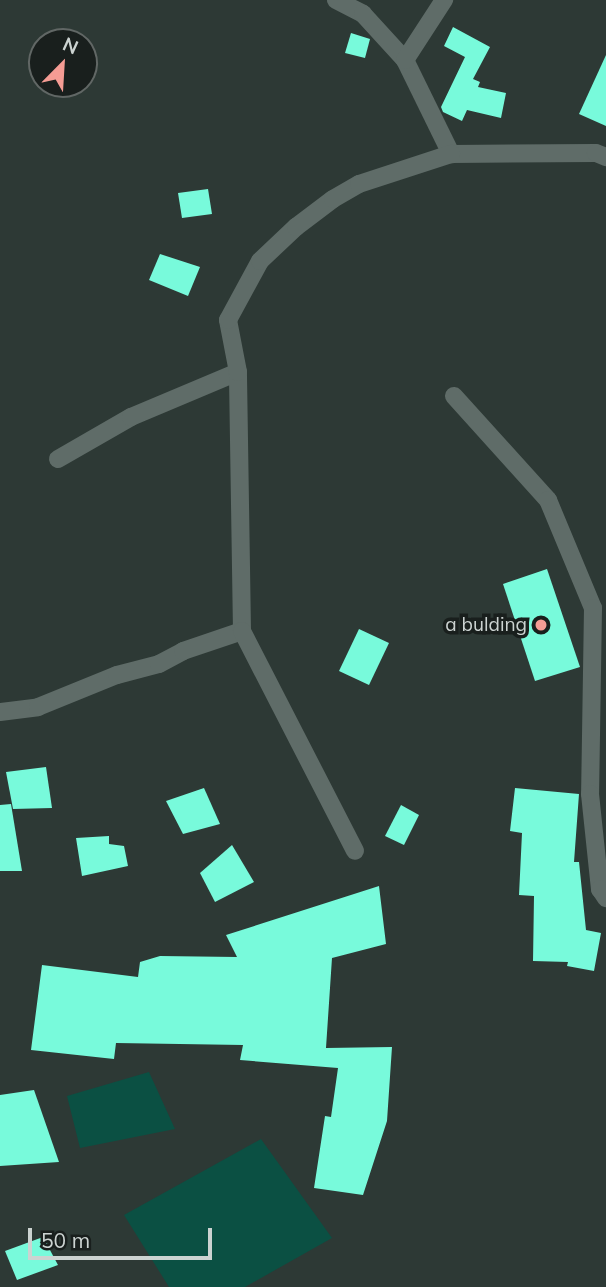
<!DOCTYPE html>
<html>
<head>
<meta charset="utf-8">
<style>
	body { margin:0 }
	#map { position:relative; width:606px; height:1287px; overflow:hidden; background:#2d3935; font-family:Mulish,sans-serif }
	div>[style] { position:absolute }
	.green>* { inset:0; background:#0b5043 }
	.building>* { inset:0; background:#78fadb }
	.minor>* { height:18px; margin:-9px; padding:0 9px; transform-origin:9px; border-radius:9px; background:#5f6c68 }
	.dots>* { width:19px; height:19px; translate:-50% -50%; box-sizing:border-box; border:4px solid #191f1d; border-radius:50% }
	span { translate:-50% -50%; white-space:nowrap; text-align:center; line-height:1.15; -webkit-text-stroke:7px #191f1d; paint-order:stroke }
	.poi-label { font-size:19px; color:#ccd3d1 }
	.right { translate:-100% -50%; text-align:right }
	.north { position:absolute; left:28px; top:28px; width:70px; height:70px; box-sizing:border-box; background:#191f1d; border:2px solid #616765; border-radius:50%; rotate:24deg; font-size:19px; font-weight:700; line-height:28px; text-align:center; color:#ccd3d1 }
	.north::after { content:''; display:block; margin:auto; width:24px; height:32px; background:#f59c94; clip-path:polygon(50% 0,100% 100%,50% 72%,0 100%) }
	.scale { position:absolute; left:28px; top:1228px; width:184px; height:32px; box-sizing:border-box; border:4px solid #ccd3d1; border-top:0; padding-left:9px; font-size:21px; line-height:24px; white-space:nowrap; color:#ccd3d1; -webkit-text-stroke:5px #191f1d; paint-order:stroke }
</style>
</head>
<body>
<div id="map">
	<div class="green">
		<i style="clip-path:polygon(149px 1072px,175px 1129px,80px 1148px,67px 1096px)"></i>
		<i style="clip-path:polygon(261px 1139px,332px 1238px,245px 1287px,169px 1287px,124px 1215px)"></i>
	</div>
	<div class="building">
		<i style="clip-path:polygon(453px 27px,490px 47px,473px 79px,480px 82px,478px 87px,506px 93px,501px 118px,467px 110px,462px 121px,443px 112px,441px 107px,465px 57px,444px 46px)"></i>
		<i style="clip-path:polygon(351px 33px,370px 39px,365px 58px,345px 53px)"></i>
		<i style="clip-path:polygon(606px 55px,606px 126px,579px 114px)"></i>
		<i style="clip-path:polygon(208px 189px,212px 214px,182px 218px,178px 193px)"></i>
		<i style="clip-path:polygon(160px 254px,200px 267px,188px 296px,149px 280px)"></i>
		<i style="clip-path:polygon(547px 569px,580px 667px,535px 681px,503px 584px)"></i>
		<i style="clip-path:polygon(359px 629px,389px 643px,369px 685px,339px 671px)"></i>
		<i style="clip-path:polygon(46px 767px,52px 808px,13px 809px,6px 772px)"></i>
		<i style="clip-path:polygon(204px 788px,220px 824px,183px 834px,166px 801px)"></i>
		<i style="clip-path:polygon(515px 788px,579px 794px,574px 862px,579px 862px,586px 930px,601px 933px,594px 971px,567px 966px,568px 962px,533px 961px,534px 896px,519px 895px,522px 833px,510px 831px)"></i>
		<i style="clip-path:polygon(11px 804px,22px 871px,0 871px,0 805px)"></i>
		<i style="clip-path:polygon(401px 805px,419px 815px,404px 845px,385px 836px)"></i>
		<i style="clip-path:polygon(109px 836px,109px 844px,124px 846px,128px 866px,82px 876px,76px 838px)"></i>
		<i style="clip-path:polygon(232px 845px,254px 882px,215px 902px,200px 873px)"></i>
		<i style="clip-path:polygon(379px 886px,386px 944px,332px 958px,326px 1048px,392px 1047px,387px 1121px,363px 1195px,314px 1188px,325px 1116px,331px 1117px,338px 1068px,240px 1060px,243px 1045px,116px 1043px,114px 1059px,31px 1050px,42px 965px,138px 977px,140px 962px,160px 956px,237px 957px,226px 935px)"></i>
		<i style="clip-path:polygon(34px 1090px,59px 1162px,0 1166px,0 1095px)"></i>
		<i style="clip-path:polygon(43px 1237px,58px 1265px,17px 1280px,5px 1251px)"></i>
	</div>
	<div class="minor">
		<i style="left:336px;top:0;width:30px;rotate:27deg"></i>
		<i style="left:363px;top:14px;width:62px;rotate:47.6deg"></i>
		<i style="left:405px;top:60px;width:105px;rotate:63.9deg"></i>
		<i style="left:451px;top:154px;width:145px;rotate:-0.4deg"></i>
		<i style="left:596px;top:153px;width:11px;rotate:22deg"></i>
		<i style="left:405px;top:60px;width:72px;rotate:-57deg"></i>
		<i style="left:454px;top:396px;width:140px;rotate:47.9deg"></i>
		<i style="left:548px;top:500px;width:117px;rotate:67.4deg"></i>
		<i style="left:593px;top:608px;width:186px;rotate:90.9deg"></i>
		<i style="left:590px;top:794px;width:96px;rotate:84deg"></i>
		<i style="left:600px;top:889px;width:11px;rotate:56deg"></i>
		<i style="left:58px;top:459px;width:84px;rotate:-29.9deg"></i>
		<i style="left:131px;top:417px;width:116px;rotate:-22.8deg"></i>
		<i style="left:242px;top:631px;width:259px;rotate:-90.9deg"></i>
		<i style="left:238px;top:372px;width:53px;rotate:-100.9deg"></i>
		<i style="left:228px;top:320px;width:67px;rotate:-61.5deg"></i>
		<i style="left:260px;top:261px;width:50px;rotate:-43.4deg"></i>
		<i style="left:296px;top:227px;width:46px;rotate:-37.1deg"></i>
		<i style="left:333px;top:199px;width:30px;rotate:-30deg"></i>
		<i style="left:359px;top:184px;width:97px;rotate:-18.1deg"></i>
		<i style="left:0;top:712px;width:38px;rotate:-7deg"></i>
		<i style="left:38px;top:707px;width:85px;rotate:-22.1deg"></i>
		<i style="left:117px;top:675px;width:43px;rotate:-14.7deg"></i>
		<i style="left:159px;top:664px;width:27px;rotate:-28deg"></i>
		<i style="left:183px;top:651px;width:62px;rotate:-18.7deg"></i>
		<i style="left:242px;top:631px;width:247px;rotate:62.8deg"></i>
	</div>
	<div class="dots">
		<i style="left:541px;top:625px;background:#f59c94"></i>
	</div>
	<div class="poi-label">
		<span class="right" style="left:527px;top:625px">a bulding</span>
	</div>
	<div class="north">N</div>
	<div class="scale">50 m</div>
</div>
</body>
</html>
